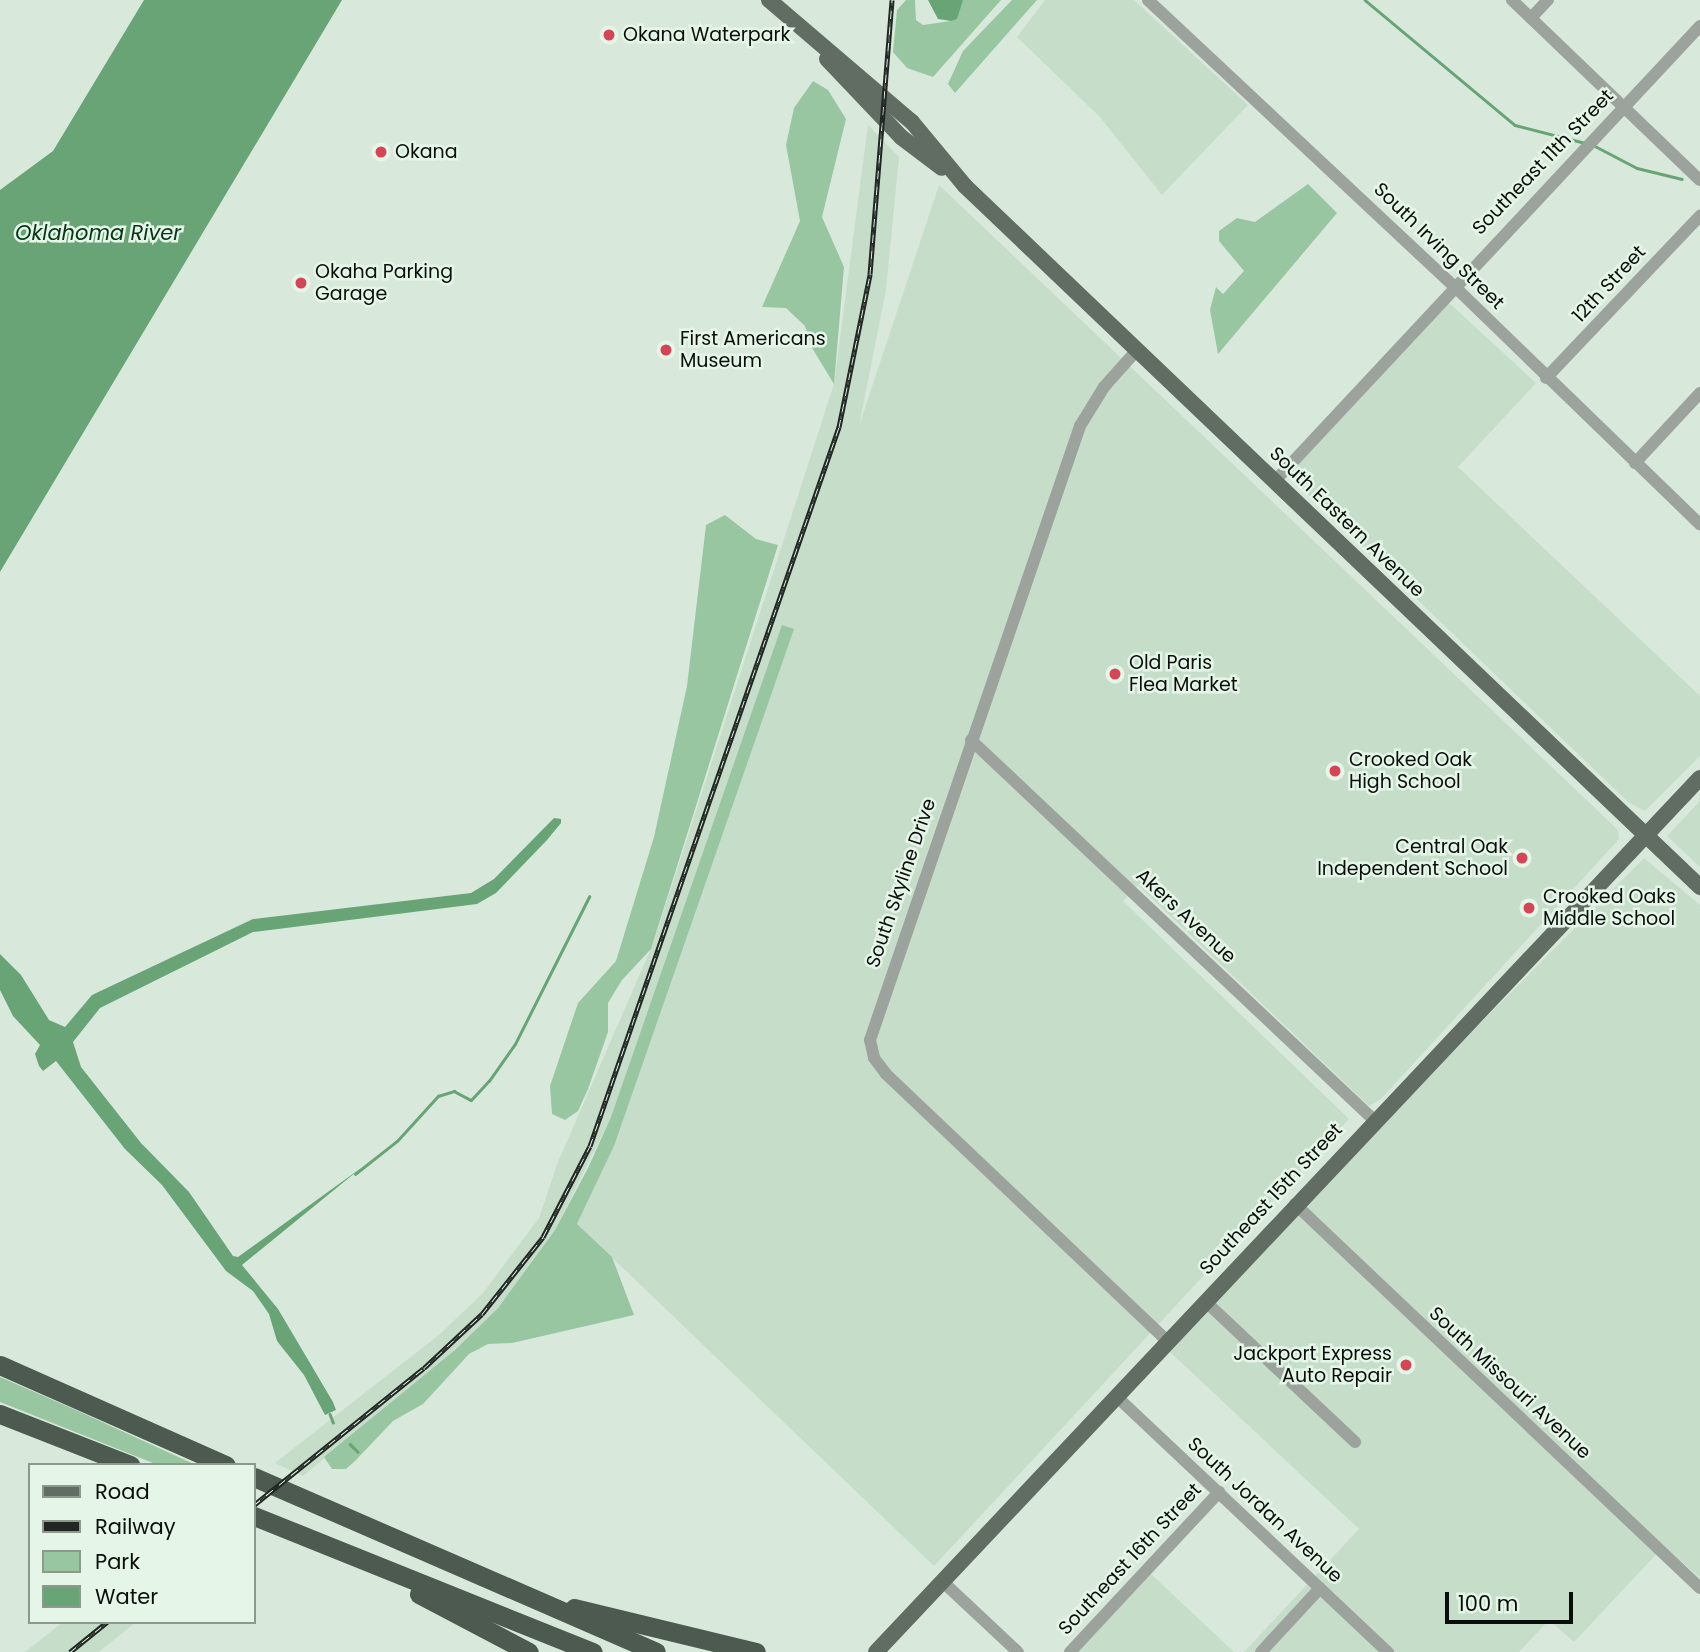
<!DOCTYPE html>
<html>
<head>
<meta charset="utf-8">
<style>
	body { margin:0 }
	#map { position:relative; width:1700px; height:1652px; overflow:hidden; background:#d8e9db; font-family:Poppins,sans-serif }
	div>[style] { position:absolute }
	.built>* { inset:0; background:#c6ddca }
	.green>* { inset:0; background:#98c6a1 }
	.water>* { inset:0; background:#68a476 }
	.stream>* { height:2.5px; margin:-1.25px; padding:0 1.25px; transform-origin:1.25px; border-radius:1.25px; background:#68a476 }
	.minor>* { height:12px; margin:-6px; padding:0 6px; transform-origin:6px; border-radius:6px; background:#9ca39d }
	.major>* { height:16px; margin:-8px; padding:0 8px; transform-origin:8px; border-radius:8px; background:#616d63 }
	.highway>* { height:19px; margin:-9.5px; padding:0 9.5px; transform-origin:9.5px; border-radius:9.5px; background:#4c5a4f }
	.rail>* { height:5px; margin-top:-2.5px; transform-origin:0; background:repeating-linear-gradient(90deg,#e5f6e8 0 8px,#202621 0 16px); box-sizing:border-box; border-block:2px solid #202621 }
	.dots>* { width:19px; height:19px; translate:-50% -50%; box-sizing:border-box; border:4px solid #e5f6e8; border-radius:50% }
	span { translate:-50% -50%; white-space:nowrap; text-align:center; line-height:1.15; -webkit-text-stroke:5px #e5f6e8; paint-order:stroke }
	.poi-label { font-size:19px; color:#090e0a }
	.left { translate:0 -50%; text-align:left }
	.right { translate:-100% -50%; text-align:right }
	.street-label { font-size:19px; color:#090e0a }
	.water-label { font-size:21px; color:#063617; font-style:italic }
	.legend { position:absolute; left:28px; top:1463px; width:228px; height:161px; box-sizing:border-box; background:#e5f6e8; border:2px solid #8d998f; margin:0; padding:9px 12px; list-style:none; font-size:21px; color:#090e0a }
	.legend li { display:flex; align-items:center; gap:14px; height:35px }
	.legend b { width:35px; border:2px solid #8d998f }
	.scale { position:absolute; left:1445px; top:1592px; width:128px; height:32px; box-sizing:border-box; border:4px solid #090e0a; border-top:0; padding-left:9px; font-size:21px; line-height:24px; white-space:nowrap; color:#090e0a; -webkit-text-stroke:5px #e5f6e8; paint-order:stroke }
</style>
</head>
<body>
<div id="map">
	<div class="built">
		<i style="clip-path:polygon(1045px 0,1134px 0,1248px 105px,1162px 195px,1100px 117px,1017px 37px)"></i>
		<i style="clip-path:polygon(868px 125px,899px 157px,886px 290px,859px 426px,939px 185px,1618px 830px,1619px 839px,1381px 1099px,1369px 1106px,1138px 885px,1123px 901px,1349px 1119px,934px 1566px,577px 1224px,614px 1146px,611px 1117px,555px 1230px,498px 1308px,455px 1350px,303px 1476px,275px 1463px,440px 1334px,483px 1293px,539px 1218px,558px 1162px,653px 944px,834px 384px)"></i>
		<i style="clip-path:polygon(1447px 301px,1536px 383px,1458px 467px,1700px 696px,1700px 756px,1645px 811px,1628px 802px,1292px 479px,1293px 468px)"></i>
		<i style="clip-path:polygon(1700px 801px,1700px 867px,1667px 836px)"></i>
		<i style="clip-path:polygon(1644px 858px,1700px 905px,1700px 1578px,1664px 1546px,1574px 1642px,1549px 1620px,1519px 1652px,1271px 1652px,1261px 1643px,1253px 1652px,1244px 1652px,1359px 1529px,1170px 1352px,1440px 1064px)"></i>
		<i style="clip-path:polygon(1151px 1574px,1234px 1652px,1077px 1652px)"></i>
		<i style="clip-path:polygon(63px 1622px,136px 1622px,99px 1652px,25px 1652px)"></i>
	</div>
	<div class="green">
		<i style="clip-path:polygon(906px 0,915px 0,916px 20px,923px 25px,951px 21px,963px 0,1001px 0,933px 77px,907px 68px,893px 52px,897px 10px)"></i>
		<i style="clip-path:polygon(1012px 0,1037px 0,955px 93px,948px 84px,963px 51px)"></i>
		<i style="clip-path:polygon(813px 81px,828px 90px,846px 119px,822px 217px,844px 267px,834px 384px,812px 348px,805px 326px,786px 308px,762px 307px,800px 221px,786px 145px,794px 108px)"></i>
		<i style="clip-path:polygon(1308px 184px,1337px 213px,1218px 354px,1210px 310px,1216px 287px,1223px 294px,1244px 271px,1219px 241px,1219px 231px,1237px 218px,1255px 222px)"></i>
		<i style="clip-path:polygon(725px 515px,756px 539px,778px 545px,651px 949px,622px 980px,608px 1003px,608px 1032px,588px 1089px,578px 1111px,565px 1120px,552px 1114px,550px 1086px,578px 1003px,616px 961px,654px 837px,687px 686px,706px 525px)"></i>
		<i style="clip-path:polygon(782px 625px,794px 629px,614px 1146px,577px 1224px,612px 1257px,634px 1315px,512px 1343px,488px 1344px,469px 1354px,423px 1404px,393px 1421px,355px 1461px,346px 1469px,332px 1469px,324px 1457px,455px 1350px,498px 1308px,555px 1230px,588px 1168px,611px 1117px)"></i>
		<i style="clip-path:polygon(0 1377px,78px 1411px,196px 1465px,158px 1465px,0 1402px)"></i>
	</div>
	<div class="water">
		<i style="clip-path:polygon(144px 0,342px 0,0 572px,0 190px,53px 151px)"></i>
		<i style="clip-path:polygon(928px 0,963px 0,957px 19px,951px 21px,938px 19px)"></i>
		<i style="clip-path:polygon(554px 818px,561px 819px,561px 823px,547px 840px,496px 893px,477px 904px,253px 932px,100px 1008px,73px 1042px,81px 1067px,141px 1143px,189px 1192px,233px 1256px,238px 1257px,361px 1168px,242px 1265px,278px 1309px,333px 1402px,336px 1410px,325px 1415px,304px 1375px,277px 1341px,269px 1314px,253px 1291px,226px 1271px,162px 1185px,125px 1149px,56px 1061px,43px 1071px,39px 1066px,35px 1054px,40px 1045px,13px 1016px,0 990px,0 954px,21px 975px,49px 1020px,65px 1027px,92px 995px,253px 919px,471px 893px,494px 879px)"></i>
	</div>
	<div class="stream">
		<i style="left:1365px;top:0;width:195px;rotate:39.8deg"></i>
		<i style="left:1515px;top:125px;width:72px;rotate:14.4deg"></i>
		<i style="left:1595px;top:146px;width:47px;rotate:27.6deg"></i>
		<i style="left:1637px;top:168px;width:46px;rotate:13.7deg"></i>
		<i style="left:355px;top:1174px;width:53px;rotate:-38.2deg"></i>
		<i style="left:397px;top:1141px;width:61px;rotate:-47.7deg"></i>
		<i style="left:438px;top:1096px;width:17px;rotate:-17deg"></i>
		<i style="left:454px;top:1091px;width:19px;rotate:28deg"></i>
		<i style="left:471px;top:1100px;width:26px;rotate:-47deg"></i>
		<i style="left:489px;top:1081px;width:45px;rotate:-54.9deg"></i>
		<i style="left:515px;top:1044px;width:165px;rotate:-63.3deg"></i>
		<i style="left:330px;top:1414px;width:9px;rotate:69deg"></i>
		<i style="left:350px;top:1444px;width:11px;rotate:45deg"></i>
	</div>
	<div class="minor">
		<i style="left:1148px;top:0;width:417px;rotate:43.1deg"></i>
		<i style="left:1453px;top:285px;width:344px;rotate:44.1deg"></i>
		<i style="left:1512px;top:0;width:260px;rotate:43.8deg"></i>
		<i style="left:1531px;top:18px;width:25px;rotate:-47deg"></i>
		<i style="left:1137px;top:350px;width:50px;rotate:131.7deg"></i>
		<i style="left:1104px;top:387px;width:46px;rotate:121.6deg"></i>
		<i style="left:1080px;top:426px;width:649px;rotate:108.88deg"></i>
		<i style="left:870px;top:1040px;width:18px;rotate:77deg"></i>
		<i style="left:874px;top:1058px;width:20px;rotate:53deg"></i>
		<i style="left:886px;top:1074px;width:388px;rotate:43.5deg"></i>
		<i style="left:1546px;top:378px;width:224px;rotate:-46.5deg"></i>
		<i style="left:1635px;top:463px;width:96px;rotate:-47.1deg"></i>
		<i style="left:1274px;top:482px;width:624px;rotate:-46.95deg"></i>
		<i style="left:971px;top:740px;width:554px;rotate:43.32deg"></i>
		<i style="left:1295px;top:1204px;width:558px;rotate:43.48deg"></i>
		<i style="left:1205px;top:1301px;width:206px;rotate:43.2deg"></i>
		<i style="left:1116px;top:1396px;width:374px;rotate:43.3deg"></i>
		<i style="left:942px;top:1581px;width:104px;rotate:43.1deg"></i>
		<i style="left:1070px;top:1652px;width:219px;rotate:-47deg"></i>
		<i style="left:1261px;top:1652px;width:87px;rotate:-47.3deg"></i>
	</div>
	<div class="major">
		<i style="left:769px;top:0;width:188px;rotate:40.5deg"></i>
		<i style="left:912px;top:122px;width:83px;rotate:50.4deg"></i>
		<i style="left:965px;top:186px;width:1016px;rotate:43.64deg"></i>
		<i style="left:827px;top:59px;width:108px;rotate:46.5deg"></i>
		<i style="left:901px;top:137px;width:51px;rotate:37.1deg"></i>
		<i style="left:876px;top:1652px;width:1201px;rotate:-46.69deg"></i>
	</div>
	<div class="highway">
		<i style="left:0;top:1365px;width:247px;rotate:23.9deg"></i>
		<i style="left:0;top:1414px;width:140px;rotate:21.4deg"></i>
		<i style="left:254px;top:1477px;width:438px;rotate:23.5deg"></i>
		<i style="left:254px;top:1516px;width:365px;rotate:21.9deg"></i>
		<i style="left:419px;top:1594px;width:124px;rotate:27.8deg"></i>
		<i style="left:574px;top:1608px;width:187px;rotate:13.6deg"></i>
	</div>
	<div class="rail">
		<i style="left:254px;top:1505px;width:218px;rotate:-38.9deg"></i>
		<i style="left:424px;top:1368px;width:79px;rotate:-43deg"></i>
		<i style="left:482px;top:1314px;width:98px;rotate:-51.6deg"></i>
		<i style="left:543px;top:1237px;width:102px;rotate:-62.7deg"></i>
		<i style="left:590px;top:1146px;width:761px;rotate:-70.9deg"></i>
		<i style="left:839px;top:427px;width:156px;rotate:-78.5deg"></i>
		<i style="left:870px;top:274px;width:275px;rotate:-85.4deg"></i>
		<i style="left:70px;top:1652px;width:48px;rotate:-39deg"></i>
	</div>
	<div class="dots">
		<i style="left:609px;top:35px;background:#d54556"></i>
		<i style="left:381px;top:152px;background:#d54556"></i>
		<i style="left:301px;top:283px;background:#d54556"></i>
		<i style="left:666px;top:350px;background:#d54556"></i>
		<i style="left:1115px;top:674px;background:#d54556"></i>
		<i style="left:1335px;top:771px;background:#d54556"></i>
		<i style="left:1522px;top:858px;background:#d54556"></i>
		<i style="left:1529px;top:908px;background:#d54556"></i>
		<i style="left:1406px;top:1365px;background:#d54556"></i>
	</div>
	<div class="poi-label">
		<span class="left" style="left:623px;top:35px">Okana Waterpark</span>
		<span class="left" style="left:395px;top:152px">Okana</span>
		<span class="left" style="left:315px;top:283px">Okaha Parking<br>Garage</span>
		<span class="left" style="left:680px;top:350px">First Americans<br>Museum</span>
		<span class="left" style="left:1129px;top:674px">Old Paris<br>Flea Market</span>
		<span class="left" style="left:1349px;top:771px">Crooked Oak<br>High School</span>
		<span class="right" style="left:1508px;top:858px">Central Oak<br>Independent School</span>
		<span class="left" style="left:1543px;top:908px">Crooked Oaks<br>Middle School</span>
		<span class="right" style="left:1392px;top:1365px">Jackport Express<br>Auto Repair</span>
	</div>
	<div class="street-label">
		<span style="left:1543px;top:162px;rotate:-46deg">Southeast 11th Street</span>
		<span style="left:1439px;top:246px;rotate:44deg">South Irving Street</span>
		<span style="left:1609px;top:284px;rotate:-47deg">12th Street</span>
		<span style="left:1347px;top:522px;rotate:44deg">South Eastern Avenue</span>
		<span style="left:901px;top:883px;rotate:-71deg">South Skyline Drive</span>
		<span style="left:1186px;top:916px;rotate:43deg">Akers Avenue</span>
		<span style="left:1271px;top:1199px;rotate:-47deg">Southeast 15th Street</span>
		<span style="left:1510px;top:1383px;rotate:43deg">South Missouri Avenue</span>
		<span style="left:1265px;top:1510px;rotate:43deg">South Jordan Avenue</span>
		<span style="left:1130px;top:1559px;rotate:-47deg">Southeast 16th Street</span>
	</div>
	<div class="water-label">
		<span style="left:98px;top:233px">Oklahoma River</span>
	</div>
	<ul class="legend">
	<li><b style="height:9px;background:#616d63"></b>Road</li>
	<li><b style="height:9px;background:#202621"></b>Railway</li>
	<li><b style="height:19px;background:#98c6a1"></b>Park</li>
	<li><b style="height:19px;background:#68a476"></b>Water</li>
	</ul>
	<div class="scale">100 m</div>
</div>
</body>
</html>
